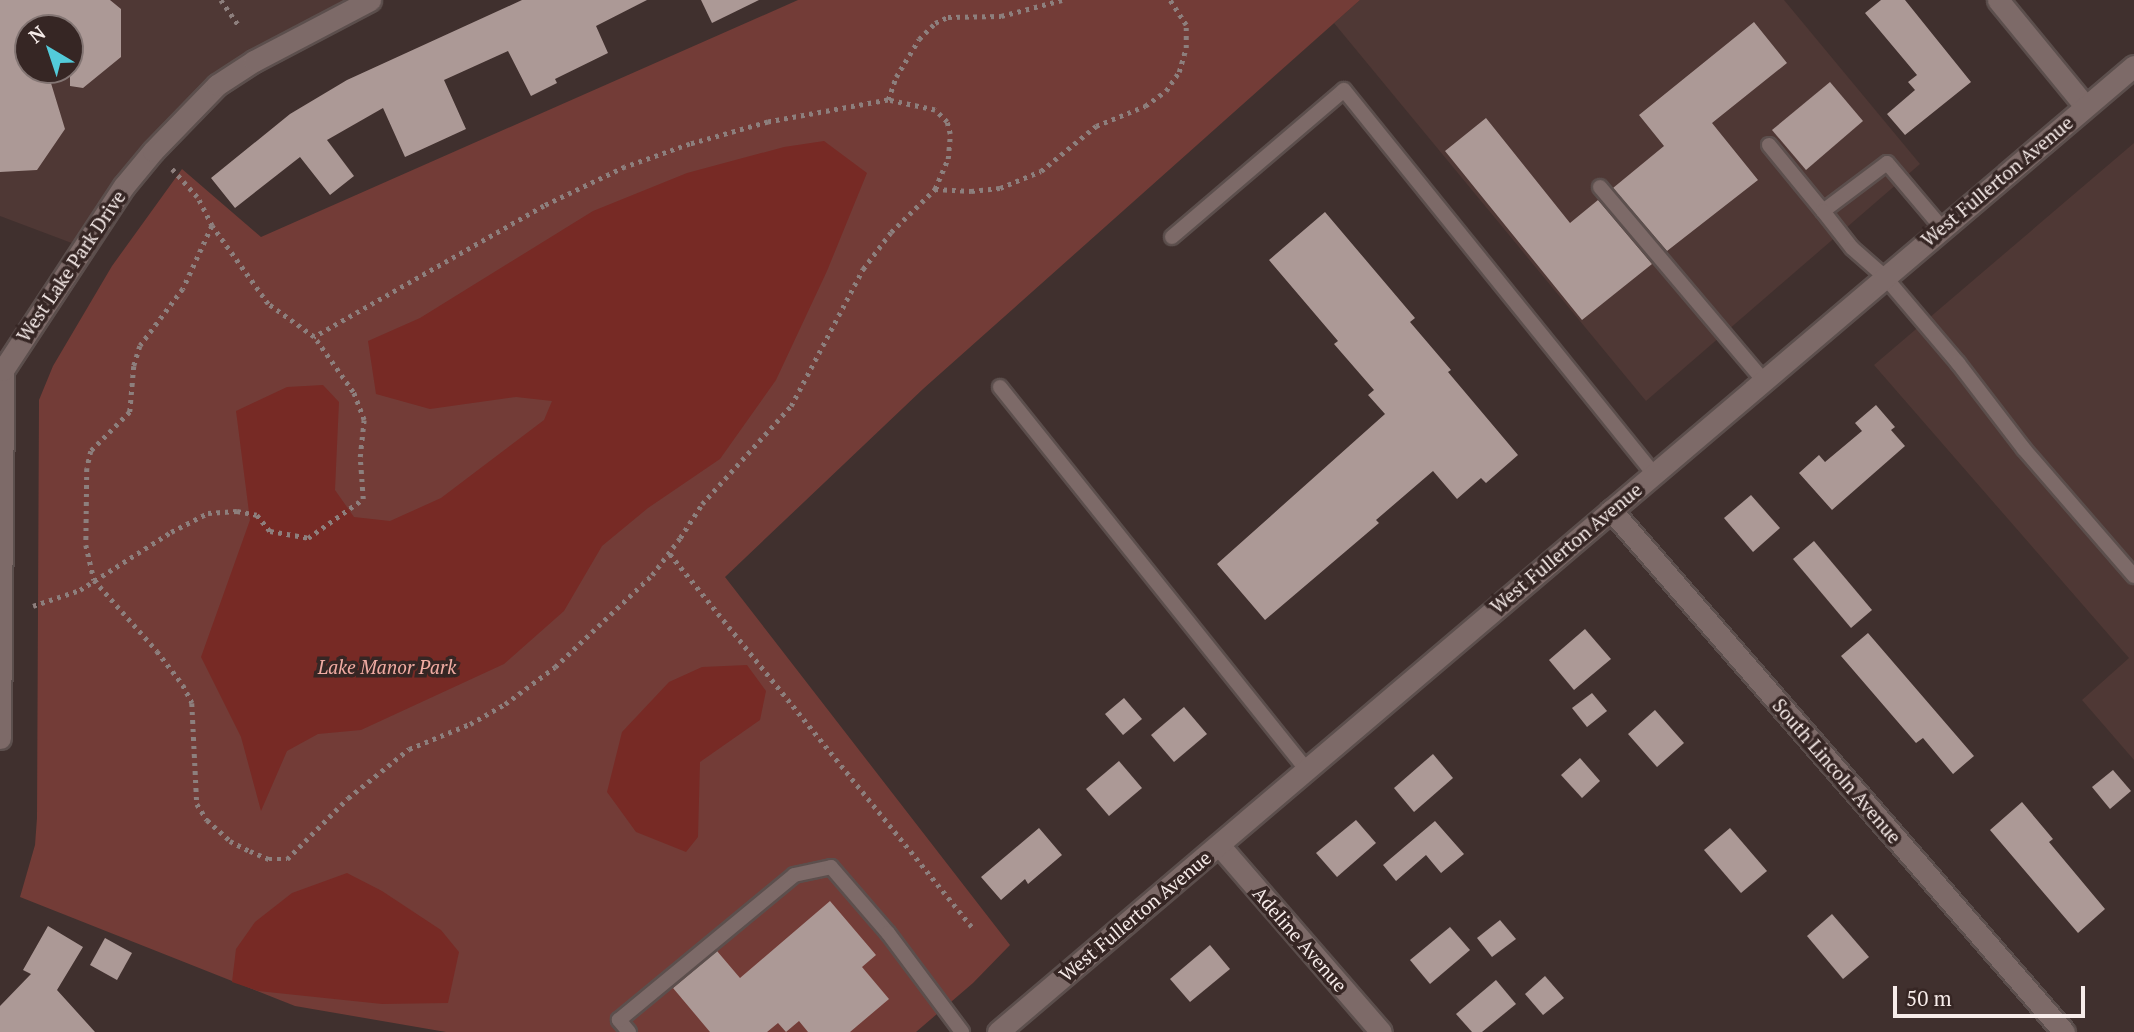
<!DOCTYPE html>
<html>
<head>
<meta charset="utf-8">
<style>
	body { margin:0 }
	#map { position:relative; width:2134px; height:1032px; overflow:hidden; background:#40302e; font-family:"PT Serif",serif }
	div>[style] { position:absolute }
	.built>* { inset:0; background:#4f3835 }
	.green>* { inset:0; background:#733c37 }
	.water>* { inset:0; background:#772a25 }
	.building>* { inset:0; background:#ac9996 }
	.path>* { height:4.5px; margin-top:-2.25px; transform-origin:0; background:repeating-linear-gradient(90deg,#8d7f7d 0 3.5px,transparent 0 8.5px) }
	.roads { filter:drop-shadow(2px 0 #5c4f4d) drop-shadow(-2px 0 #5c4f4d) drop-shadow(0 2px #5c4f4d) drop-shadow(0 -2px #5c4f4d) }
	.lane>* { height:14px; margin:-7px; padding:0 7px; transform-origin:7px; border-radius:7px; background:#7d6a68 }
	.street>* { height:21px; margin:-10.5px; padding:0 10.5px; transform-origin:10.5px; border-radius:10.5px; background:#7d6a68 }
	.secondary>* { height:21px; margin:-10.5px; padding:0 10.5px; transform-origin:10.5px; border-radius:10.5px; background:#7d6a68 }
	span { translate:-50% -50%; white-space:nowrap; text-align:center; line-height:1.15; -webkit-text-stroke:7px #362624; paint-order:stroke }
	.street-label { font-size:19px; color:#f7ecea }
	.park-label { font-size:19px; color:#f1aca3; font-style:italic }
	.north { position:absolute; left:14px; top:14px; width:70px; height:70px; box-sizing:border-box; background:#362624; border:2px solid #837573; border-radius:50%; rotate:321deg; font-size:19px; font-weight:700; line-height:28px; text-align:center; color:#f7ecea }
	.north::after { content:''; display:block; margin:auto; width:24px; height:32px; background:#53cbda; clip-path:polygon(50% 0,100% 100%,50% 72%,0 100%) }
	.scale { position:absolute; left:1893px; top:986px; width:192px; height:32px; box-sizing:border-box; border:4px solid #f7ecea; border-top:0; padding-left:9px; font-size:21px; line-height:24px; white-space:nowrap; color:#f7ecea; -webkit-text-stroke:5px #362624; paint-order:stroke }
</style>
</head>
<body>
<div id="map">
	<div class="built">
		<i style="clip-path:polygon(evenodd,0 0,348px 0,260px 46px,193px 96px,77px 245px,0 216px,0 0,28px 28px,70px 28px,70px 70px,28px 70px,28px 28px)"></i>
		<i style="clip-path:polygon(1360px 0,1784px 0,1920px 164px,1646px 401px,1334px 23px)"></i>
		<i style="clip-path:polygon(2134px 143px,2134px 760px,2082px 700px,2129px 658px,1874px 365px)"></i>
	</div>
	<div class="green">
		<i style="clip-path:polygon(798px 0,1360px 0,923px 389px,725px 577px,1010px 945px,973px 983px,916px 1032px,446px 1032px,295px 1006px,20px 897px,35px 845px,37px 818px,39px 400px,53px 366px,112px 266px,182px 169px,261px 237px)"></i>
	</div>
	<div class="water">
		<i style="clip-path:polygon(824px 141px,867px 173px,827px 271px,776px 380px,720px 459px,648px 508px,602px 546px,564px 611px,504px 664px,361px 730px,318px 734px,287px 751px,261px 811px,241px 737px,201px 657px,250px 520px,236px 411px,287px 387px,323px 385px,339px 402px,335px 490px,354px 517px,390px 521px,441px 498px,544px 420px,552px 401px,516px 397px,430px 409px,376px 394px,368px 341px,420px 318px,593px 211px,687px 173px,784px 147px)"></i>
		<i style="clip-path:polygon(747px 665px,766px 691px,760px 720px,700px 762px,698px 837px,686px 852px,636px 832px,607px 792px,622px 732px,669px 682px,702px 667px)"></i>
		<i style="clip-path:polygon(347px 873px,382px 891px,441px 930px,459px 952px,448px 1003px,382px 1004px,258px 991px,232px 982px,236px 949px,255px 922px,292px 893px)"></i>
	</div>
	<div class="building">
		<i style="clip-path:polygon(0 0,110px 0,121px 9px,121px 57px,83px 88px,70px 86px,70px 28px,28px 28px,28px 70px,47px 70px,65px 129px,37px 170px,0 172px)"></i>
		<i style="clip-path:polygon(522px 0,647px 0,596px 26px,608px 53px,555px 79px,557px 83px,531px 96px,508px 51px,444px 80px,466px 129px,405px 157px,383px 108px,327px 140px,354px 176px,330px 195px,300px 157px,235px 208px,211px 178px,290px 114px,347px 80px)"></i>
		<i style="clip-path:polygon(701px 0,759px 0,712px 23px)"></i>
		<i style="clip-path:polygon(1881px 0,1905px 0,1971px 82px,1905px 135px,1887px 114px,1915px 90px,1908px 82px,1917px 75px,1865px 13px)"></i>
		<i style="clip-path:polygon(1754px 22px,1787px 63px,1712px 123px,1758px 180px,1667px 251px,1613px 188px,1664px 146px,1639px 115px)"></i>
		<i style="clip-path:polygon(1830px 82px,1863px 121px,1806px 170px,1772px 130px)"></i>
		<i style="clip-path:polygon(1486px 118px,1570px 223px,1598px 200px,1652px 264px,1582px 320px,1445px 151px)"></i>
		<i style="clip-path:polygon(1325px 212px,1415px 318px,1410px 322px,1451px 370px,1448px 372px,1518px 455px,1486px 483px,1481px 478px,1457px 499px,1433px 471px,1376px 520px,1379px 523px,1265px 620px,1217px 564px,1385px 414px,1368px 395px,1374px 390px,1334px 344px,1338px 341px,1269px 260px)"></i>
		<i style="clip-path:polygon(1876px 405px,1895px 427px,1891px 430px,1905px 446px,1832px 510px,1799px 473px,1819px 455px,1825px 462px,1862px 431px,1855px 423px)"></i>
		<i style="clip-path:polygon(1751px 495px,1780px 528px,1753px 552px,1724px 518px)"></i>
		<i style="clip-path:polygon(1814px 541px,1872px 610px,1851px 628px,1793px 559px)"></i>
		<i style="clip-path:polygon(1585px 629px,1611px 659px,1574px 690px,1549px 660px)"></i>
		<i style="clip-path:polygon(1868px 633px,1974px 756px,1953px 774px,1923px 738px,1916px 743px,1841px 656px)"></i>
		<i style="clip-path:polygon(1592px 693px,1607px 711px,1587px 727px,1572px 708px)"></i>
		<i style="clip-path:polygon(1124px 698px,1142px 719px,1123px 735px,1105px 714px)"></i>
		<i style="clip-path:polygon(1184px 707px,1207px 734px,1174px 762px,1151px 735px)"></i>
		<i style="clip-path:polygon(1655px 710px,1684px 743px,1657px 767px,1628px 734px)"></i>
		<i style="clip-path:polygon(1433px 754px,1453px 778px,1414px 812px,1394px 788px)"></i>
		<i style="clip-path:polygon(1580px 758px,1600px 781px,1582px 798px,1561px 775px)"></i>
		<i style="clip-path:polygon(1119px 761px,1142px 788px,1109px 816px,1086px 789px)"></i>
		<i style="clip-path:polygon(2113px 770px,2131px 791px,2110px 809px,2092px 787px)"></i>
		<i style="clip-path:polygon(2022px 802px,2053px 839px,2049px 842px,2105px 909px,2078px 933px,1990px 830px)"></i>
		<i style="clip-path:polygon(1356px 820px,1376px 843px,1337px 877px,1316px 853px)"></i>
		<i style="clip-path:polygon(1435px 821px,1464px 854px,1441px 873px,1426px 855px,1396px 881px,1383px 865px)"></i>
		<i style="clip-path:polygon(1039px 828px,1062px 855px,1028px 884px,1025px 879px,1001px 900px,981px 877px)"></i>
		<i style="clip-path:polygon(1730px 828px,1767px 871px,1741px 893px,1704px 850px)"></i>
		<i style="clip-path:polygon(830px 901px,876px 955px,862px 967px,889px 999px,850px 1032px,808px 1032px,799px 1021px,786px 1032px,778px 1023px,767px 1032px,710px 1032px,673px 988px,717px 951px,740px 978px)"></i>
		<i style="clip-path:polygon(1832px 914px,1869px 957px,1843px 979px,1807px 936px)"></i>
		<i style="clip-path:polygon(1500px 920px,1516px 939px,1492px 957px,1477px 938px)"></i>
		<i style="clip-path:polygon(48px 926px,83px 947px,57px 990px,95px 1032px,0 1032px,0 1006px,31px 974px,23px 970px)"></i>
		<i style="clip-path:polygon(1450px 927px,1470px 950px,1430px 984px,1410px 960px)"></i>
		<i style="clip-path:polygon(105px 938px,132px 953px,117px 980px,90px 965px)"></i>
		<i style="clip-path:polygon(1210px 945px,1230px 969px,1190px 1002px,1170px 979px)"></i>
		<i style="clip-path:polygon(1545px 976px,1564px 998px,1543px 1015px,1525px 994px)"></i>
		<i style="clip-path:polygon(1496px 980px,1516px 1004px,1482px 1032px,1472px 1032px,1456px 1014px)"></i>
	</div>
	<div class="path">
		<i style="left:221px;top:0;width:32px;rotate:55deg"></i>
		<i style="left:888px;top:100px;width:24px;rotate:-71deg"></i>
		<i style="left:896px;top:77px;width:44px;rotate:-58.8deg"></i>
		<i style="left:919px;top:39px;width:23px;rotate:-45deg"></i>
		<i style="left:935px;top:23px;width:14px;rotate:-25deg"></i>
		<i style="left:948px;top:17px;width:53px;rotate:-1.1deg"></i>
		<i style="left:1001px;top:16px;width:63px;rotate:-14.7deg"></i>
		<i style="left:935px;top:189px;width:36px;rotate:3deg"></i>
		<i style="left:971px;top:191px;width:29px;rotate:-6deg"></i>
		<i style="left:1000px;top:188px;width:44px;rotate:-22.5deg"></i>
		<i style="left:1041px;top:171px;width:71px;rotate:-39.3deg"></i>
		<i style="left:1096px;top:126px;width:53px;rotate:-22.2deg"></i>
		<i style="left:1145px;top:106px;width:26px;rotate:-36deg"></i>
		<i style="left:1166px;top:91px;width:23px;rotate:-56deg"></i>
		<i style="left:1179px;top:72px;width:25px;rotate:-74deg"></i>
		<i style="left:1186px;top:48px;width:23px;rotate:-90deg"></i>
		<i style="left:1186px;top:25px;width:30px;rotate:-123deg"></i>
		<i style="left:212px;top:226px;width:69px;rotate:114.7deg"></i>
		<i style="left:183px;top:289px;width:71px;rotate:127deg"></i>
		<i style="left:140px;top:346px;width:21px;rotate:107deg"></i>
		<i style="left:134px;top:366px;width:46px;rotate:95deg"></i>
		<i style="left:130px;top:412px;width:55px;rotate:135deg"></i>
		<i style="left:91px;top:451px;width:17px;rotate:103deg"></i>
		<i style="left:87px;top:468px;width:77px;rotate:90.7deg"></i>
		<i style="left:86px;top:545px;width:36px;rotate:77deg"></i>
		<i style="left:94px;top:580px;width:95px;rotate:48.4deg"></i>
		<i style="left:157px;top:651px;width:43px;rotate:52.6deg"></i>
		<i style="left:183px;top:685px;width:20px;rotate:63deg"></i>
		<i style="left:192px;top:703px;width:101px;rotate:87.2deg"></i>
		<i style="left:197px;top:804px;width:19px;rotate:58deg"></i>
		<i style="left:207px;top:820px;width:31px;rotate:42deg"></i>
		<i style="left:230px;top:841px;width:22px;rotate:27deg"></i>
		<i style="left:250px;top:851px;width:21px;rotate:23deg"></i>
		<i style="left:269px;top:859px;width:18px"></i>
		<i style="left:287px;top:859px;width:86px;rotate:-45deg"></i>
		<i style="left:348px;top:798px;width:78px;rotate:-38.8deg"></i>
		<i style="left:409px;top:749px;width:66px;rotate:-22.3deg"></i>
		<i style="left:470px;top:724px;width:40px;rotate:-29.7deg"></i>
		<i style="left:505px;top:704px;width:62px;rotate:-36.5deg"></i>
		<i style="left:555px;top:667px;width:134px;rotate:-43.5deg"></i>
		<i style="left:652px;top:575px;width:46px;rotate:-52.9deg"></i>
		<i style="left:680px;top:538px;width:40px;rotate:-57.1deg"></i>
		<i style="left:702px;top:504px;width:132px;rotate:-47.8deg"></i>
		<i style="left:791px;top:406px;width:155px;rotate:-62.3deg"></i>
		<i style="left:863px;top:269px;width:46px;rotate:-52.9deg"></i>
		<i style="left:891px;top:232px;width:62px;rotate:-44.3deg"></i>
		<i style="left:935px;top:189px;width:33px;rotate:-67deg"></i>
		<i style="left:948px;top:159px;width:25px;rotate:-85deg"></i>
		<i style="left:950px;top:134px;width:12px;rotate:-104deg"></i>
		<i style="left:947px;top:122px;width:17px;rotate:-135deg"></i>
		<i style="left:935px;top:110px;width:48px;rotate:-168deg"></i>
		<i style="left:888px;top:100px;width:122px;rotate:169.6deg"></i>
		<i style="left:768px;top:122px;width:81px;rotate:164.2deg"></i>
		<i style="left:690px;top:144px;width:69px;rotate:160.5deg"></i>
		<i style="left:625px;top:167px;width:90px;rotate:154.3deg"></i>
		<i style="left:544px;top:206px;width:265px;rotate:150.3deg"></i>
		<i style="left:670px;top:554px;width:484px;rotate:51deg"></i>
		<i style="left:33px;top:606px;width:50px;rotate:-18.8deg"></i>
		<i style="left:80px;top:590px;width:108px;rotate:-32.5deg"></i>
		<i style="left:171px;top:532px;width:42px;rotate:-27.2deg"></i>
		<i style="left:208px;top:513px;width:29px;rotate:-4deg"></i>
		<i style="left:237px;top:511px;width:20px;rotate:11deg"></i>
		<i style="left:257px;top:515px;width:21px;rotate:51deg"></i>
		<i style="left:270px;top:531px;width:39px;rotate:10deg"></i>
		<i style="left:308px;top:538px;width:67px;rotate:-35.3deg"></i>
		<i style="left:363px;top:499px;width:42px;rotate:-94.1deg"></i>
		<i style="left:360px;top:457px;width:37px;rotate:-84deg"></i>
		<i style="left:364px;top:420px;width:30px;rotate:-111deg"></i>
		<i style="left:353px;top:392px;width:67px;rotate:-125.3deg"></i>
		<i style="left:314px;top:337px;width:57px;rotate:-144.3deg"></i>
		<i style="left:268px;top:304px;width:96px;rotate:-125.7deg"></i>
		<i style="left:212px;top:226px;width:33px;rotate:-117deg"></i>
		<i style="left:197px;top:197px;width:42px;rotate:-132.1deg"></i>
	</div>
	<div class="roads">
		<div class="lane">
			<i style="left:1769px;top:145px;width:85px;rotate:50.7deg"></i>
			<i style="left:1600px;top:187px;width:253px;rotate:49.8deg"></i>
			<i style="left:1942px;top:228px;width:85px;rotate:-130.2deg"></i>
			<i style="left:1887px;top:163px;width:80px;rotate:143.1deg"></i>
			<i style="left:1823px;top:211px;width:47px;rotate:51.9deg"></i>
			<i style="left:1852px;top:248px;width:44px;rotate:41.3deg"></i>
			<i style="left:1885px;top:277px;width:113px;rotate:49.7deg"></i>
			<i style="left:1958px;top:363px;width:108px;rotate:52.5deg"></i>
			<i style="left:2024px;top:449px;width:168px;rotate:49.1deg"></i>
			<i style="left:1172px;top:237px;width:226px;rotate:-40.5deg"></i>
			<i style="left:1344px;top:90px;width:494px;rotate:51.1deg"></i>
			<i style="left:1000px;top:387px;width:489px;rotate:51.3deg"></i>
			<i style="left:629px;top:1032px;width:16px;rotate:-130deg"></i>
			<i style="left:619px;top:1020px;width:227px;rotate:-39.6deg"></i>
			<i style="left:794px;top:875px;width:38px;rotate:-12deg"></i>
			<i style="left:831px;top:867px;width:87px;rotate:49.2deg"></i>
			<i style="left:888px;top:933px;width:124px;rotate:53.2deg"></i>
		</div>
		<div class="street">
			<i style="left:1998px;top:0;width:137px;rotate:50.6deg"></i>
			<i style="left:1611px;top:510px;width:691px;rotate:49.05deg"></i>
			<i style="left:0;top:738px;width:368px;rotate:-89.5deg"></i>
			<i style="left:3px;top:370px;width:220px;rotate:-56.7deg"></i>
			<i style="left:124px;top:186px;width:45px;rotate:-50.4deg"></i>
			<i style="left:153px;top:151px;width:92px;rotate:-45.9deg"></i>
			<i style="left:217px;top:85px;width:44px;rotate:-33deg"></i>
			<i style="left:254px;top:61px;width:131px;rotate:-27.7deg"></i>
			<i style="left:1219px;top:845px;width:247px;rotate:49.1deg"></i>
		</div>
		<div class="secondary">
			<i style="left:998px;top:1032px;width:1491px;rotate:-40.38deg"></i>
		</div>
	</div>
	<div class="street-label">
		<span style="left:1997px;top:181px;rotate:-40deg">West Fullerton Avenue</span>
		<span style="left:71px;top:266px;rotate:-56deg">West Lake Park Drive</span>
		<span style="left:1566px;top:548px;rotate:-40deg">West Fullerton Avenue</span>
		<span style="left:1837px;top:771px;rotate:49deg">South Lincoln Avenue</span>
		<span style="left:1135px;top:916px;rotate:-40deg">West Fullerton Avenue</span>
		<span style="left:1300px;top:939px;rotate:49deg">Adeline Avenue</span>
	</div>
	<div class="park-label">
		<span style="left:387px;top:667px">Lake Manor Park</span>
	</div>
	<div class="north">N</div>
	<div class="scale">50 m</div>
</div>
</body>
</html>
